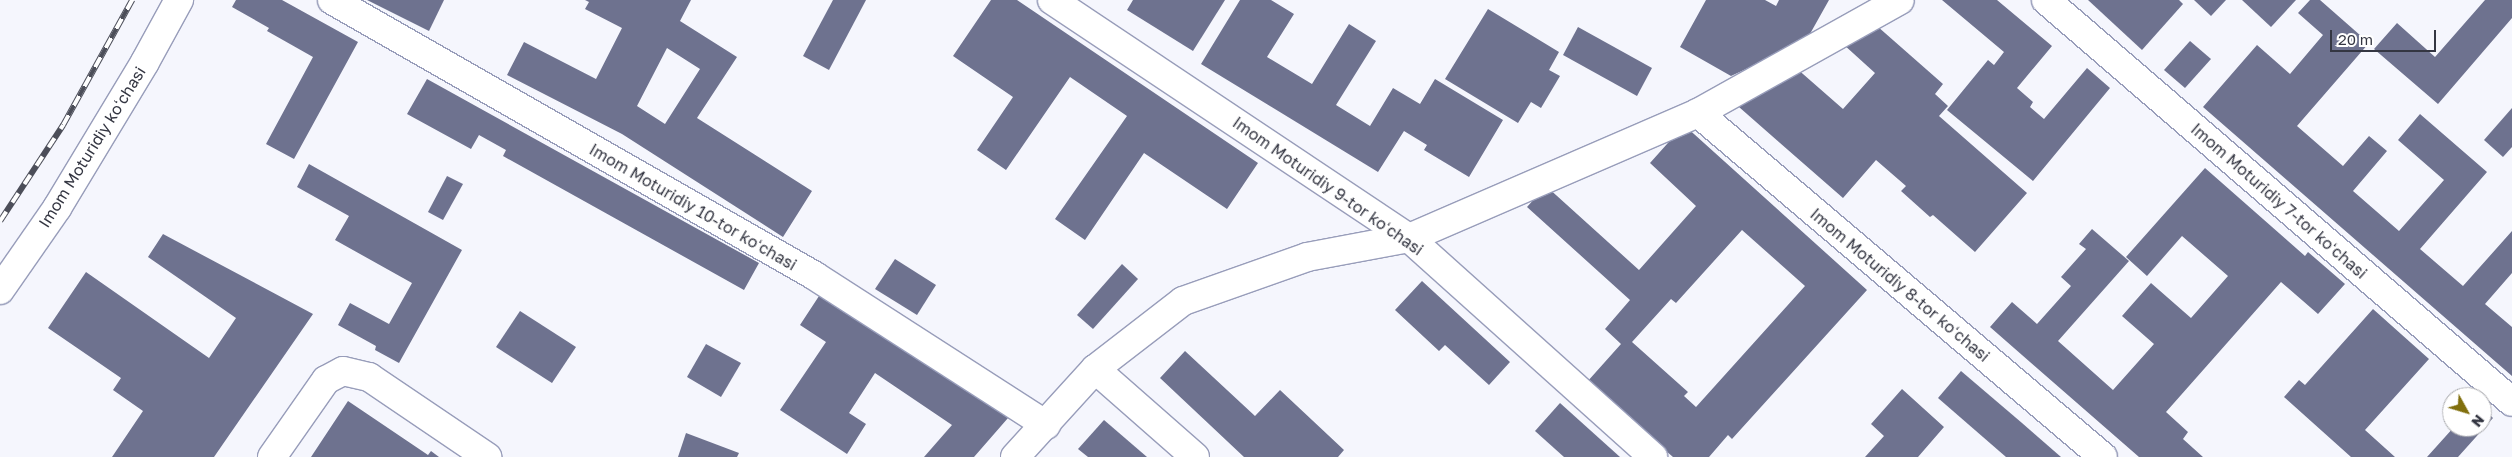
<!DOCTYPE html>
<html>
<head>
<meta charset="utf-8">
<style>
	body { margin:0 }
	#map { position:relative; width:2512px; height:457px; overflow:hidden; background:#f5f6fd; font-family:"Golos Text",sans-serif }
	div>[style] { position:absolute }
	.building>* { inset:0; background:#6e728f }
	.roads { filter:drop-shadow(1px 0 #989dba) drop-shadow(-1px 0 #989dba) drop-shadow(0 1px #989dba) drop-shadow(0 -1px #989dba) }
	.street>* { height:28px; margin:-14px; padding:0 14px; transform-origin:14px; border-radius:14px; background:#fff }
	.rail>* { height:5.5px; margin-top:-2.75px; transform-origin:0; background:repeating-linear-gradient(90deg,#fff 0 11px,#4c4e59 0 22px); box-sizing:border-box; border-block:1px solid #4c4e59 }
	span { translate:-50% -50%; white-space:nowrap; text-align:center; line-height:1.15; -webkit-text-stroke:5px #fff; paint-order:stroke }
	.street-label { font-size:16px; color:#343642 }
	.north { position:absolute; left:2442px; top:387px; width:50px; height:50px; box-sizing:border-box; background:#fff; border:1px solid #aeafb3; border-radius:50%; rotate:129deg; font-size:14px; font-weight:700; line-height:20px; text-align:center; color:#343642 }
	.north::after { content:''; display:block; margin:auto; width:18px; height:22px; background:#816f0d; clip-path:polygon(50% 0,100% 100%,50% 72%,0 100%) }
	.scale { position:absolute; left:2330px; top:30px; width:106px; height:22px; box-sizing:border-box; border:2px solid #343642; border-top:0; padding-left:6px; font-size:15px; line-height:18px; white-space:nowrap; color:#343642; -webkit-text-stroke:4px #fff; paint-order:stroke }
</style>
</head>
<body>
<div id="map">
	<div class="building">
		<i style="clip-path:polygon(236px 0,282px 0,358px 42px,294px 159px,266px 144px,313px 57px,267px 31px,269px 28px,232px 7px)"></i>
		<i style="clip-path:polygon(367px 0,444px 0,429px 31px)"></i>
		<i style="clip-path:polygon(evenodd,585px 0,691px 0,680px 21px,737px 57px,697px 118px,812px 191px,783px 237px,622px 134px,507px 75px,524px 42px,596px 79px,622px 28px,585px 9px,589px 2px,585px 0,667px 48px,700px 69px,665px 124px,637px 106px,667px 48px)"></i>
		<i style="clip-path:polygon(833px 0,866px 0,829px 70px,803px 56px)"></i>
		<i style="clip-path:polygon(991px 0,1017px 0,1258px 163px,1227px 209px,1144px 153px,1085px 240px,1055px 219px,1127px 116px,1070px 77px,1006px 170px,977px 150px,1013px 97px,953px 56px)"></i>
		<i style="clip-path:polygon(1133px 0,1225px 0,1193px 51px,1127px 10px)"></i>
		<i style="clip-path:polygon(1240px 0,1271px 0,1294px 14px,1267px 57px,1312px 84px,1349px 24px,1376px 41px,1336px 105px,1370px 126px,1393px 88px,1420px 104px,1435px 79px,1503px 120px,1469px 177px,1424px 150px,1427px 145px,1404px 131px,1378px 172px,1201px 64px)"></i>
		<i style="clip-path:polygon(1706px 0,1765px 0,1776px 6px,1779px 0,1829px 0,1806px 41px,1731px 76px,1680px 47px)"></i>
		<i style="clip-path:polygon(1942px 0,1997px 0,2052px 46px,2017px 88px,2033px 102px,2030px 107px,2044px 119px,2087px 68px,2110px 88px,2033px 181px,1947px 110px,1988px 60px,1994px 65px,2004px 52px)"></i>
		<i style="clip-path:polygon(2088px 0,2179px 0,2183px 4px,2142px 50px)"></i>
		<i style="clip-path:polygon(2194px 0,2226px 0,2211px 16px)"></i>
		<i style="clip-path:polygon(2242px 0,2296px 0,2271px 27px)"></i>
		<i style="clip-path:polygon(2310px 0,2320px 0,2369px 43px,2297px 126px,2343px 166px,2369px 136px,2387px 151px,2353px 191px,2399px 231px,2444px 180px,2398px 140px,2420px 114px,2487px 172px,2420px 249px,2463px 286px,2512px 231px,2512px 273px,2485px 304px,2512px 327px,2512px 376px,2203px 107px,2257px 45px,2290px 74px,2323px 35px,2298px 13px)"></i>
		<i style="clip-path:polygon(2485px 0,2512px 0,2512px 18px,2438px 104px,2374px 49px,2397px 23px,2435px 57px)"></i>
		<i style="clip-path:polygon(1488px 9px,1559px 52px,1549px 70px,1560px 76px,1541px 108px,1531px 102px,1518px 123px,1445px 79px)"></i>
		<i style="clip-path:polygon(1877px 26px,1943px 84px,1935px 94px,1948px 106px,1939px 116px,2027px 193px,1975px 252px,1933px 215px,1930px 217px,1901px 191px,1906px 186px,1876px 160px,1843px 198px,1739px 107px,1795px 67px,1843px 109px,1875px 73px,1843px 44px)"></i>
		<i style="clip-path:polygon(1578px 27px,1652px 68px,1637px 96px,1563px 55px)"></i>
		<i style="clip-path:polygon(2190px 41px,2211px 59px,2185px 88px,2164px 70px)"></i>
		<i style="clip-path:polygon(427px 79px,759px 263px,744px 290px,503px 156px,506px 150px,479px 135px,471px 149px,407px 114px)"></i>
		<i style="clip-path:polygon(2512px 108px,2512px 147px,2503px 157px,2484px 140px)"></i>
		<i style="clip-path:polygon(evenodd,1684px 125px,1867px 290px,1732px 439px,1728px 435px,1709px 457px,1673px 457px,1587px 382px,1621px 344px,1605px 329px,1630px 300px,1527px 207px,1546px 186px,1639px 270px,1696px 206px,1650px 163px,1684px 125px,1742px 230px,1805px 286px,1696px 407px,1684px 396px,1688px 392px,1632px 342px,1671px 299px,1676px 303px,1742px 230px)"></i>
		<i style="clip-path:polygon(309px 164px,462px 250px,399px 363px,375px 350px,376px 346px,338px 325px,350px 303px,389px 324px,412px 283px,335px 240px,349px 216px,297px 187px)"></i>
		<i style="clip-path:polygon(2205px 168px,2305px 256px,2308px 252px,2345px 284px,2318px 314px,2281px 282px,2166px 412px,2188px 432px,2183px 439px,2203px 457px,2139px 457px,1990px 327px,2012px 302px,2037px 324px,2071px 286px,2061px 277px,2086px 249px,2079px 244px,2092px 229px,2129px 261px,2058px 341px,2113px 390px,2154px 344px,2122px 316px,2151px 283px,2191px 318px,2228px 276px,2182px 236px,2147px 276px,2126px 257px)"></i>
		<i style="clip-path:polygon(447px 176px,463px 184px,443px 220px,428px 212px)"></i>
		<i style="clip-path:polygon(163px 234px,313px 314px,214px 457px,112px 457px,143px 411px,113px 390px,121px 378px,48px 328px,86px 272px,209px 358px,236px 318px,148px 257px)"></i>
		<i style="clip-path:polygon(895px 259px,936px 285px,917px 315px,875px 289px)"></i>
		<i style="clip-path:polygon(1122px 264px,1138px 279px,1093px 329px,1077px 315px)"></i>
		<i style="clip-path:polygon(1422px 281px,1510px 362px,1489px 385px,1445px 345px,1439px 351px,1395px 310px)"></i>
		<i style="clip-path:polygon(819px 296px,845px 313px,847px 311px,1008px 418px,974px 457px,924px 457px,952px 425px,875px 373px,849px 413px,866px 424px,847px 454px,780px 410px,826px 342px,800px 325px)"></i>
		<i style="clip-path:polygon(2373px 309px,2429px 359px,2365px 430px,2395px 457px,2351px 457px,2284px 397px,2299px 380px,2305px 385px)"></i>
		<i style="clip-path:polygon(520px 311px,576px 347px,552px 383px,496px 347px)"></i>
		<i style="clip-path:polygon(706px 344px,741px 363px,721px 397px,687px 377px)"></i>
		<i style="clip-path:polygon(1185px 351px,1255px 416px,1280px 390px,1344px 450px,1338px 457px,1244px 457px,1160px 378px)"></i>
		<i style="clip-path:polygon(1961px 371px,2022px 423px,2061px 457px,2006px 457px,1938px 398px)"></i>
		<i style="clip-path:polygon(1902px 389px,1944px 427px,1918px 457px,1865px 457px,1884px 436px,1871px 424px)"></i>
		<i style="clip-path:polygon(348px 401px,428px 455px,431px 451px,439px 457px,311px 457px)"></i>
		<i style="clip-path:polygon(1560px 403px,1620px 457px,1564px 457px,1535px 431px)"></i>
		<i style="clip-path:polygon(2482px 407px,2493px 418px,2458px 457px,2427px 457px,2454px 427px,2482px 427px)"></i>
		<i style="clip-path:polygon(1104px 420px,1147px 457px,1088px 457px,1078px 449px)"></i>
		<i style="clip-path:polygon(686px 433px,739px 453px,737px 457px,678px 457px)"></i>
	</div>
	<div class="roads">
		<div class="street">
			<i style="left:332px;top:0;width:556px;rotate:29.74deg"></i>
			<i style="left:815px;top:276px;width:275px;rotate:32.8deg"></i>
			<i style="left:1052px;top:0;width:429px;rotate:33.7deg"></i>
			<i style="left:1409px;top:238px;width:328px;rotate:41.9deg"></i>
			<i style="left:2046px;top:0;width:615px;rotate:40.78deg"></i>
			<i style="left:1698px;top:113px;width:531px;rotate:40.34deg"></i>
			<i style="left:0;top:290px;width:100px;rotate:-55.2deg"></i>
			<i style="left:57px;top:208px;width:170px;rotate:-58.9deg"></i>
			<i style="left:145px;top:62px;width:71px;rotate:-61.3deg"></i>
			<i style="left:1095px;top:369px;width:133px;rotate:41.3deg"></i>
			<i style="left:272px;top:457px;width:94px;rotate:-55deg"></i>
			<i style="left:326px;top:380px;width:19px;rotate:-28deg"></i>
			<i style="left:343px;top:371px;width:27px;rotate:13deg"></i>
			<i style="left:369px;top:377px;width:143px;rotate:34.1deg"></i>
			<i style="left:1015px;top:457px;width:119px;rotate:-47.7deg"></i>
			<i style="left:1095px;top:369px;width:111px;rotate:-37.7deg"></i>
			<i style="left:1183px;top:301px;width:132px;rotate:-19.5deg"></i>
			<i style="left:1307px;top:257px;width:104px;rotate:-10.6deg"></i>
			<i style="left:1409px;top:238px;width:315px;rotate:-23.4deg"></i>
			<i style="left:1698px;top:113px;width:231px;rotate:-29.2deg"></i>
		</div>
	</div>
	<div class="rail">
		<i style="left:0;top:221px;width:115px;rotate:-56.7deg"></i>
		<i style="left:63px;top:125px;width:143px;rotate:-61.1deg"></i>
	</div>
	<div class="street-label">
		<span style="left:92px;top:147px;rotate:-58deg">Imom Moturidiy koʻchasi</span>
		<span style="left:1328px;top:186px;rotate:35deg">Imom Moturidiy 9-tor koʻchasi</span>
		<span style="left:2279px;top:201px;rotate:41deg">Imom Moturidiy 7-tor koʻchasi</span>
		<span style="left:693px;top:207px;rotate:30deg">Imom Moturidiy 10-tor koʻchasi</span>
		<span style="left:1900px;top:285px;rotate:40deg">Imom Moturidiy 8-tor koʻchasi</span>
	</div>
	<div class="north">N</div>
	<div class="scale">20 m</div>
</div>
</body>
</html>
